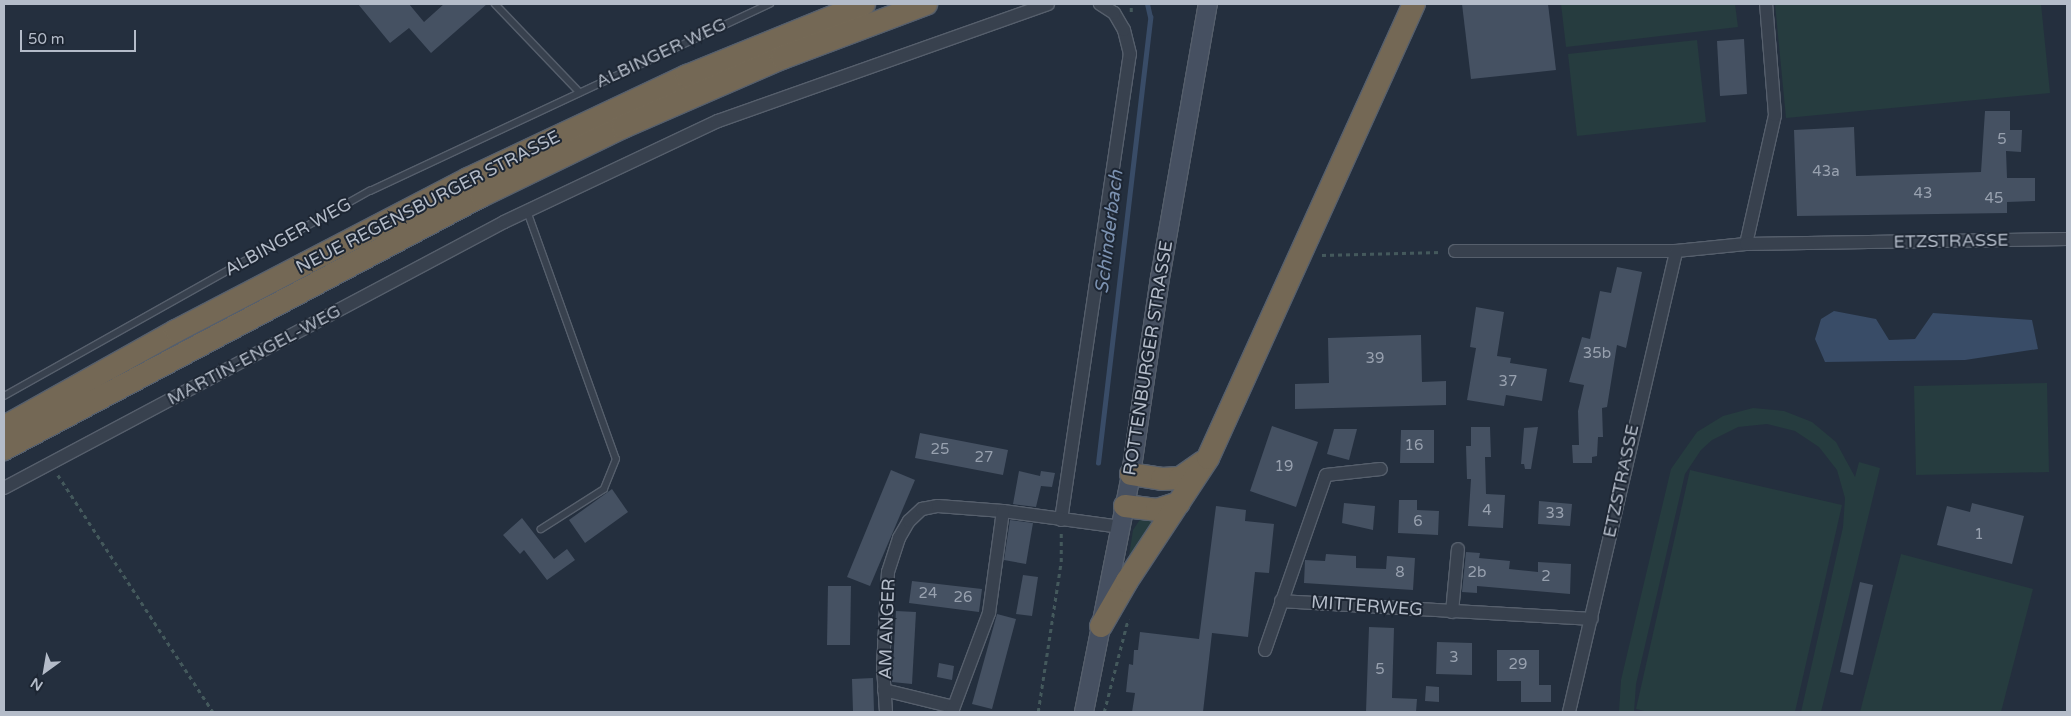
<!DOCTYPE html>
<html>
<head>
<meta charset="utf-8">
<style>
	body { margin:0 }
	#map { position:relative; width:2071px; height:716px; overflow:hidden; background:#242f3e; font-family:"Varela Round",sans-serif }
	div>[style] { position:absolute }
	.green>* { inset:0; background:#263c3f }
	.water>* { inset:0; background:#394c67 }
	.stream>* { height:4.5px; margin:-2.25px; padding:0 2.25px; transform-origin:2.25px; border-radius:2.25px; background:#394c67 }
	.building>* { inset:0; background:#455162 }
	.path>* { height:2.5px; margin-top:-1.25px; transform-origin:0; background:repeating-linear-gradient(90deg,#44595c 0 4px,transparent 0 8px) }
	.roads { filter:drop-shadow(1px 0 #565f6c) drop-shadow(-1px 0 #565f6c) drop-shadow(0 1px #565f6c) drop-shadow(0 -1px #565f6c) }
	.lane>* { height:6px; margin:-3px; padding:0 3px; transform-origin:3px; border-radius:3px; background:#38414e }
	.street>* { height:12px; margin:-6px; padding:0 6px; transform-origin:6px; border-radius:6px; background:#38414e }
	.secondary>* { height:18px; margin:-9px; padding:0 9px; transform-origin:9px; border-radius:9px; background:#465061 }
	.highway>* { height:22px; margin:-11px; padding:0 11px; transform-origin:11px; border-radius:11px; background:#746855 }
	span { translate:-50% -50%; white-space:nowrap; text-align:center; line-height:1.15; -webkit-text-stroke:4px #1d2633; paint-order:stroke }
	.number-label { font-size:15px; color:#98a1af }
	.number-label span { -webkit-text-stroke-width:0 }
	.street-label { font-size:18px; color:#b4bcc9 }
	.water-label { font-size:19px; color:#7c92b1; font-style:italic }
	.frame { position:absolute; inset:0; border:5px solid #b4bcc9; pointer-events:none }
	.north { position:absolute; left:20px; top:646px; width:50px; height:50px; -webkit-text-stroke:4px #1d2633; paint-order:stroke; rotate:212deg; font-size:14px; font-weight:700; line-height:20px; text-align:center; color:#b4bcc9 }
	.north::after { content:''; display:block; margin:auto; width:18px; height:22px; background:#b4bcc9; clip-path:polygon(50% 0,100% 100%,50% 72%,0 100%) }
	.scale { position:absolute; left:20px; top:30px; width:116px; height:22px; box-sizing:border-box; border:2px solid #b4bcc9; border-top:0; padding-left:6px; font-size:15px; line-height:18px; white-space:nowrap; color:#b4bcc9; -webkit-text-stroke:4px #1d2633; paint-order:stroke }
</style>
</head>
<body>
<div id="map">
	<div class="green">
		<i style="clip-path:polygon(1561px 4px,1735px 4px,1738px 27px,1566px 47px)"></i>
		<i style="clip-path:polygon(1775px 4px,2041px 4px,2050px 93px,1786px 118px)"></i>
		<i style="clip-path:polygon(1697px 40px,1706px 122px,1577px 136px,1568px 54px)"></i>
		<i style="clip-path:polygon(2047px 383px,2049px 472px,1916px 475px,1914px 386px)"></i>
		<i style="clip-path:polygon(1753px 408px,1784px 411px,1812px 422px,1836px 442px,1855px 477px,1859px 462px,1880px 468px,1821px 712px,1801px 712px,1843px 527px,1845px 498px,1837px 470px,1819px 447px,1795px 431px,1767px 424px,1738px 427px,1712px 440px,1701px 450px,1685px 474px,1636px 684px,1634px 712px,1619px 712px,1621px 680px,1671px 469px,1697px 432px,1723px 416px)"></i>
		<i style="clip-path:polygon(1690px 470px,1842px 505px,1795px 712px,1648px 712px,1636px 709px)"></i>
		<i style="clip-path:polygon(1141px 518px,1156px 519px,1128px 562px,1133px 530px)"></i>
		<i style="clip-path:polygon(1901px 554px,2033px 589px,2001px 712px,1860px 712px)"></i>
	</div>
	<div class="water">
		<i style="clip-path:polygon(1834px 311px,1876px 319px,1889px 340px,1915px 339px,1933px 313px,2032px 320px,2038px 349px,1965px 360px,1825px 362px,1815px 339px,1821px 319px)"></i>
	</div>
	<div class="stream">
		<i style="left:1098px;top:463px;width:449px;rotate:-83.3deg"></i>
		<i style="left:1150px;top:17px;width:13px;rotate:-103deg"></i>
	</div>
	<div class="building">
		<i style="clip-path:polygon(358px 4px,409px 4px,424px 22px,444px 4px,487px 4px,431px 53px,409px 28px,390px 43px)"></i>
		<i style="clip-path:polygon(1462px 4px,1548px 4px,1556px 70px,1471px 79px)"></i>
		<i style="clip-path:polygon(1744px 39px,1747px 94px,1720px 96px,1717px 41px)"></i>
		<i style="clip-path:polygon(1985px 111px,2010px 111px,2010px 130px,2022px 130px,2021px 152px,2006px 151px,2007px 178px,2035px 178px,2035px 201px,2007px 202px,2007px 213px,1797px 216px,1794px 130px,1854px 127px,1856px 176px,1981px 172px)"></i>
		<i style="clip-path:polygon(1617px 267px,1642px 272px,1626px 348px,1617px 345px,1607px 407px,1602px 408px,1603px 437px,1598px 437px,1597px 456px,1592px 457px,1592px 463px,1573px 463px,1572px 445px,1579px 445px,1578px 411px,1584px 385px,1569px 382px,1582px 337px,1590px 339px,1600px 291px,1611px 293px)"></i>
		<i style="clip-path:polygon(1476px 307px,1504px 312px,1497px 356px,1511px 358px,1510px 363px,1547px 369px,1542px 401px,1506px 395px,1504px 406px,1467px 400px,1476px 348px,1470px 347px)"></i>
		<i style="clip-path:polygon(1421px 335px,1422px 382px,1446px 381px,1446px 405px,1295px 409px,1295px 384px,1329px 383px,1328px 338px)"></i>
		<i style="clip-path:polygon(1272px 426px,1318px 442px,1296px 507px,1250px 491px)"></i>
		<i style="clip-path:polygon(1471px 427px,1490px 427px,1491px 457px,1485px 457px,1486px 494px,1505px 495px,1503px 528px,1468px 526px,1471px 479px,1467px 479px,1466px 446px,1471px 446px)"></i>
		<i style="clip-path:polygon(1538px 427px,1531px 469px,1525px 469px,1524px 464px,1521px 464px,1524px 428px)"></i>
		<i style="clip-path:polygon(1334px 429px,1357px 429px,1349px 460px,1327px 454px)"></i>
		<i style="clip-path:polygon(1401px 430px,1434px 430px,1434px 463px,1400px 463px)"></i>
		<i style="clip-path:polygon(920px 433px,1008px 450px,1003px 475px,915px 458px)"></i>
		<i style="clip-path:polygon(891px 470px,915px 480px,870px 586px,847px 577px)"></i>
		<i style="clip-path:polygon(1019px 471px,1040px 476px,1041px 471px,1055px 473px,1052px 487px,1041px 486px,1036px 507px,1013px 504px)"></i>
		<i style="clip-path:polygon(612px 489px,628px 512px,585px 543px,569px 520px)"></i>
		<i style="clip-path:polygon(1399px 500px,1417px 500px,1417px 510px,1439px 511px,1438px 535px,1398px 533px)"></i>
		<i style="clip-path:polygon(1539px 501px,1572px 504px,1570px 526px,1538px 524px)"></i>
		<i style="clip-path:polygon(1344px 503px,1375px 506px,1373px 530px,1342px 523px)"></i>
		<i style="clip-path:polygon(1972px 503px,2024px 516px,2012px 564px,1937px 545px,1947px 506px,1970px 512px)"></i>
		<i style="clip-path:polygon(1216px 506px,1246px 510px,1245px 521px,1274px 524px,1269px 573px,1255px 572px,1248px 637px,1212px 633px,1203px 712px,1132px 712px,1135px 693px,1126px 692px,1129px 664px,1133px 665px,1134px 650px,1138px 650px,1140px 632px,1199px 639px)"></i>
		<i style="clip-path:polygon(522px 518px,554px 559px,567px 549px,575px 560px,547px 580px,524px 550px,520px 554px,503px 535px)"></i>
		<i style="clip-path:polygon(1010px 520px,1033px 523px,1026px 564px,1004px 560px)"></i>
		<i style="clip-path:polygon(1466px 552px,1480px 553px,1479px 558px,1510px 561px,1509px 569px,1538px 572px,1538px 562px,1571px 564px,1570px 594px,1477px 586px,1477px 593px,1462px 592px)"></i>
		<i style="clip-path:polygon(1326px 554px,1356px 556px,1356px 568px,1386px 569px,1387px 556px,1415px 558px,1413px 590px,1304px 583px,1305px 560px,1325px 561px)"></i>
		<i style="clip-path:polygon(1023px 575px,1038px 577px,1032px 616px,1016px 614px)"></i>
		<i style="clip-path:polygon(912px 581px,982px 589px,979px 612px,909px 603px)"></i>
		<i style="clip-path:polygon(1860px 582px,1873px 585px,1853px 675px,1840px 672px)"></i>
		<i style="clip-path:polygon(828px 586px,851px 586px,850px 645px,827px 645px)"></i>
		<i style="clip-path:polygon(896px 611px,916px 612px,912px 684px,892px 682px)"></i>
		<i style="clip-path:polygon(997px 614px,1016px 619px,992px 709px,972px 704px)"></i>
		<i style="clip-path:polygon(1369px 627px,1394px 628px,1392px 698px,1417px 699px,1416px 712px,1366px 712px)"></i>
		<i style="clip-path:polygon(1437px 642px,1472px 643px,1472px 675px,1436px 674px)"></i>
		<i style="clip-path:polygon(1497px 650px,1539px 650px,1539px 685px,1551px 685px,1551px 702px,1521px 702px,1521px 681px,1497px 681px)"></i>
		<i style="clip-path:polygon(939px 663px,954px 666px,952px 680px,937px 677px)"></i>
		<i style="clip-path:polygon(873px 678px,874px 712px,853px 712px,852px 679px)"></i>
		<i style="clip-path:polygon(1426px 686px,1439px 687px,1439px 702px,1425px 701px)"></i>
	</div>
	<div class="path">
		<i style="left:1131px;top:12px;width:8px;rotate:-90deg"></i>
		<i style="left:1322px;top:255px;width:119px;rotate:-1.4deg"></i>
		<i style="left:58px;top:475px;width:283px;rotate:56.8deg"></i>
		<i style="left:1038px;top:712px;width:152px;rotate:-81.3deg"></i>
		<i style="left:1061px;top:562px;width:29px;rotate:-90deg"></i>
		<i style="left:1104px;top:712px;width:96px;rotate:-75.5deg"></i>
	</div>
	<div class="roads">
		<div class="lane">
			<i style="left:495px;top:4px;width:122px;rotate:46.3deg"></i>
			<i style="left:527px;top:211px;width:263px;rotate:70.3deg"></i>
			<i style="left:616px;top:459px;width:32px;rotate:112deg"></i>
			<i style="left:604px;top:489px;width:75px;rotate:147.6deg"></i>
			<i style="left:4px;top:396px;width:420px;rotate:-29.3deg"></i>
			<i style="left:370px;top:191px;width:442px;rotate:-25.1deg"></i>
		</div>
		<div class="street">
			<i style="left:1746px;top:244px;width:132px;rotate:-77.3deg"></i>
			<i style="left:1775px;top:115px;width:111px;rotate:-94.6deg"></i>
			<i style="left:1455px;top:251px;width:221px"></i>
			<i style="left:1676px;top:251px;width:70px;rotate:-5.7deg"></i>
			<i style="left:1746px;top:244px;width:321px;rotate:-0.9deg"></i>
			<i style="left:4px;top:488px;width:566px;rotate:-28.01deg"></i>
			<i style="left:504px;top:222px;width:237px;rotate:-25.3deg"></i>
			<i style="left:718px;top:121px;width:350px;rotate:-19.5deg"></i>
			<i style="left:1061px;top:520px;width:471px;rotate:-81.6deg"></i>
			<i style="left:1130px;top:54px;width:25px;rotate:-104deg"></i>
			<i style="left:1124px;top:30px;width:20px;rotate:-120deg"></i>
			<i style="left:1114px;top:13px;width:17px;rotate:-147deg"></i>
			<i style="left:1281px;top:601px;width:311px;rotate:3.3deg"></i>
			<i style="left:1452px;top:612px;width:63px;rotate:-84.6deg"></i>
			<i style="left:1265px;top:650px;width:185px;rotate:-70.8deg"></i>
			<i style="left:1326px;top:475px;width:55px;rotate:-6.2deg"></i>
			<i style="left:884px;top:690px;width:71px;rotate:13.8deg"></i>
			<i style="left:886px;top:712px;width:45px;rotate:-93.8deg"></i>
			<i style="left:883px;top:667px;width:95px;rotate:-87deg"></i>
			<i style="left:888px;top:572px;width:36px;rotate:-72deg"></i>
			<i style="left:899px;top:538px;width:20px;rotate:-60deg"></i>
			<i style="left:909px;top:521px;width:18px;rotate:-43deg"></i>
			<i style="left:922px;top:509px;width:16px;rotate:-11deg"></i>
			<i style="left:938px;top:506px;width:65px;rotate:4.4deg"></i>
			<i style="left:1003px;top:511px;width:119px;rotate:7.7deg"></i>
			<i style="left:952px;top:712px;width:106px;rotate:-69.5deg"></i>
			<i style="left:989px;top:613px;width:103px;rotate:-82.2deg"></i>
			<i style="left:1569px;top:712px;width:473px;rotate:-76.9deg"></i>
		</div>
		<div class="secondary">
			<i style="left:1084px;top:712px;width:243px;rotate:-78.8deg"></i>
			<i style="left:1131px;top:474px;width:198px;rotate:-81.6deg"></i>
			<i style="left:1160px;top:278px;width:278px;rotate:-80.1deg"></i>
		</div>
		<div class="highway">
			<i style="left:4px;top:427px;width:197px;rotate:-29.2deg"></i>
			<i style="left:176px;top:331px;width:329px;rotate:-27.5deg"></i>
			<i style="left:468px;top:179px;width:242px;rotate:-25.2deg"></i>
			<i style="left:687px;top:76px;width:191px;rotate:-22.1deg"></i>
			<i style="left:4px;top:449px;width:540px;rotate:-27.94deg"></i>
			<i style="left:481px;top:196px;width:158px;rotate:-25.9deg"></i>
			<i style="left:623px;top:127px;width:173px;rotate:-23.5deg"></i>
			<i style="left:782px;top:58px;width:154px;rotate:-20.6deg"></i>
			<i style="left:1131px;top:474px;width:31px;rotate:9deg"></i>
			<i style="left:1162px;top:479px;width:18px;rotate:-3deg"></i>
			<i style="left:1180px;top:478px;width:28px;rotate:-35deg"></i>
			<i style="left:1125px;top:506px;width:32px;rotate:7deg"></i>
			<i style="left:1157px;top:510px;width:23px;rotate:-18deg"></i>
			<i style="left:1101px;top:626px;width:52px;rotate:-60deg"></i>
			<i style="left:1127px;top:581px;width:147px;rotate:-56.6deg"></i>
			<i style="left:1208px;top:458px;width:499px;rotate:-65.6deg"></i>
		</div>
	</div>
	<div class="number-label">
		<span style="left:2002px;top:140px">5</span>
		<span style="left:1826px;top:172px">43a</span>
		<span style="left:1923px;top:194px">43</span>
		<span style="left:1994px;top:199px">45</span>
		<span style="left:1597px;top:354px">35b</span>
		<span style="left:1375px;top:359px">39</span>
		<span style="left:1508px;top:382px">37</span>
		<span style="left:1414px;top:446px">16</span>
		<span style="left:940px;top:450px">25</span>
		<span style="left:984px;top:458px">27</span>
		<span style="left:1284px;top:467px">19</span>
		<span style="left:1487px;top:511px">4</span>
		<span style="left:1555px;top:514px">33</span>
		<span style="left:1418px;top:522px">6</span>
		<span style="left:1979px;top:535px">1</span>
		<span style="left:1400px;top:573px">8</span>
		<span style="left:1477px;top:573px">2b</span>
		<span style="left:1546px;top:577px">2</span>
		<span style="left:928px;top:594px">24</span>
		<span style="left:963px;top:598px">26</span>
		<span style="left:1454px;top:658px">3</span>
		<span style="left:1518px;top:665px">29</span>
		<span style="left:1380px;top:670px">5</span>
	</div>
	<div class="street-label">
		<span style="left:661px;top:53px;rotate:-25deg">ALBINGER WEG</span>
		<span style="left:428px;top:202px;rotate:-27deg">NEUE REGENSBURGER STRASSE</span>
		<span style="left:288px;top:237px;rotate:-29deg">ALBINGER WEG</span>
		<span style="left:1951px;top:241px;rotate:-1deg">ETZSTRASSE</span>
		<span style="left:254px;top:355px;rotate:-28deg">MARTIN-ENGEL-WEG</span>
		<span style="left:1148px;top:358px;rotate:-81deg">ROTTENBURGER STRASSE</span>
		<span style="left:1621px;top:481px;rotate:-78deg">ETZSTRASSE</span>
		<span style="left:1367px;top:606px;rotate:4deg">MITTERWEG</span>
		<span style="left:887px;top:629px;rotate:-88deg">AM ANGER</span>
	</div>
	<div class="water-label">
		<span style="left:1110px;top:232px;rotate:-83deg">Schinderbach</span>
	</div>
	<div class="frame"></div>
	<div class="north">N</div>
	<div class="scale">50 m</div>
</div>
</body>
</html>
